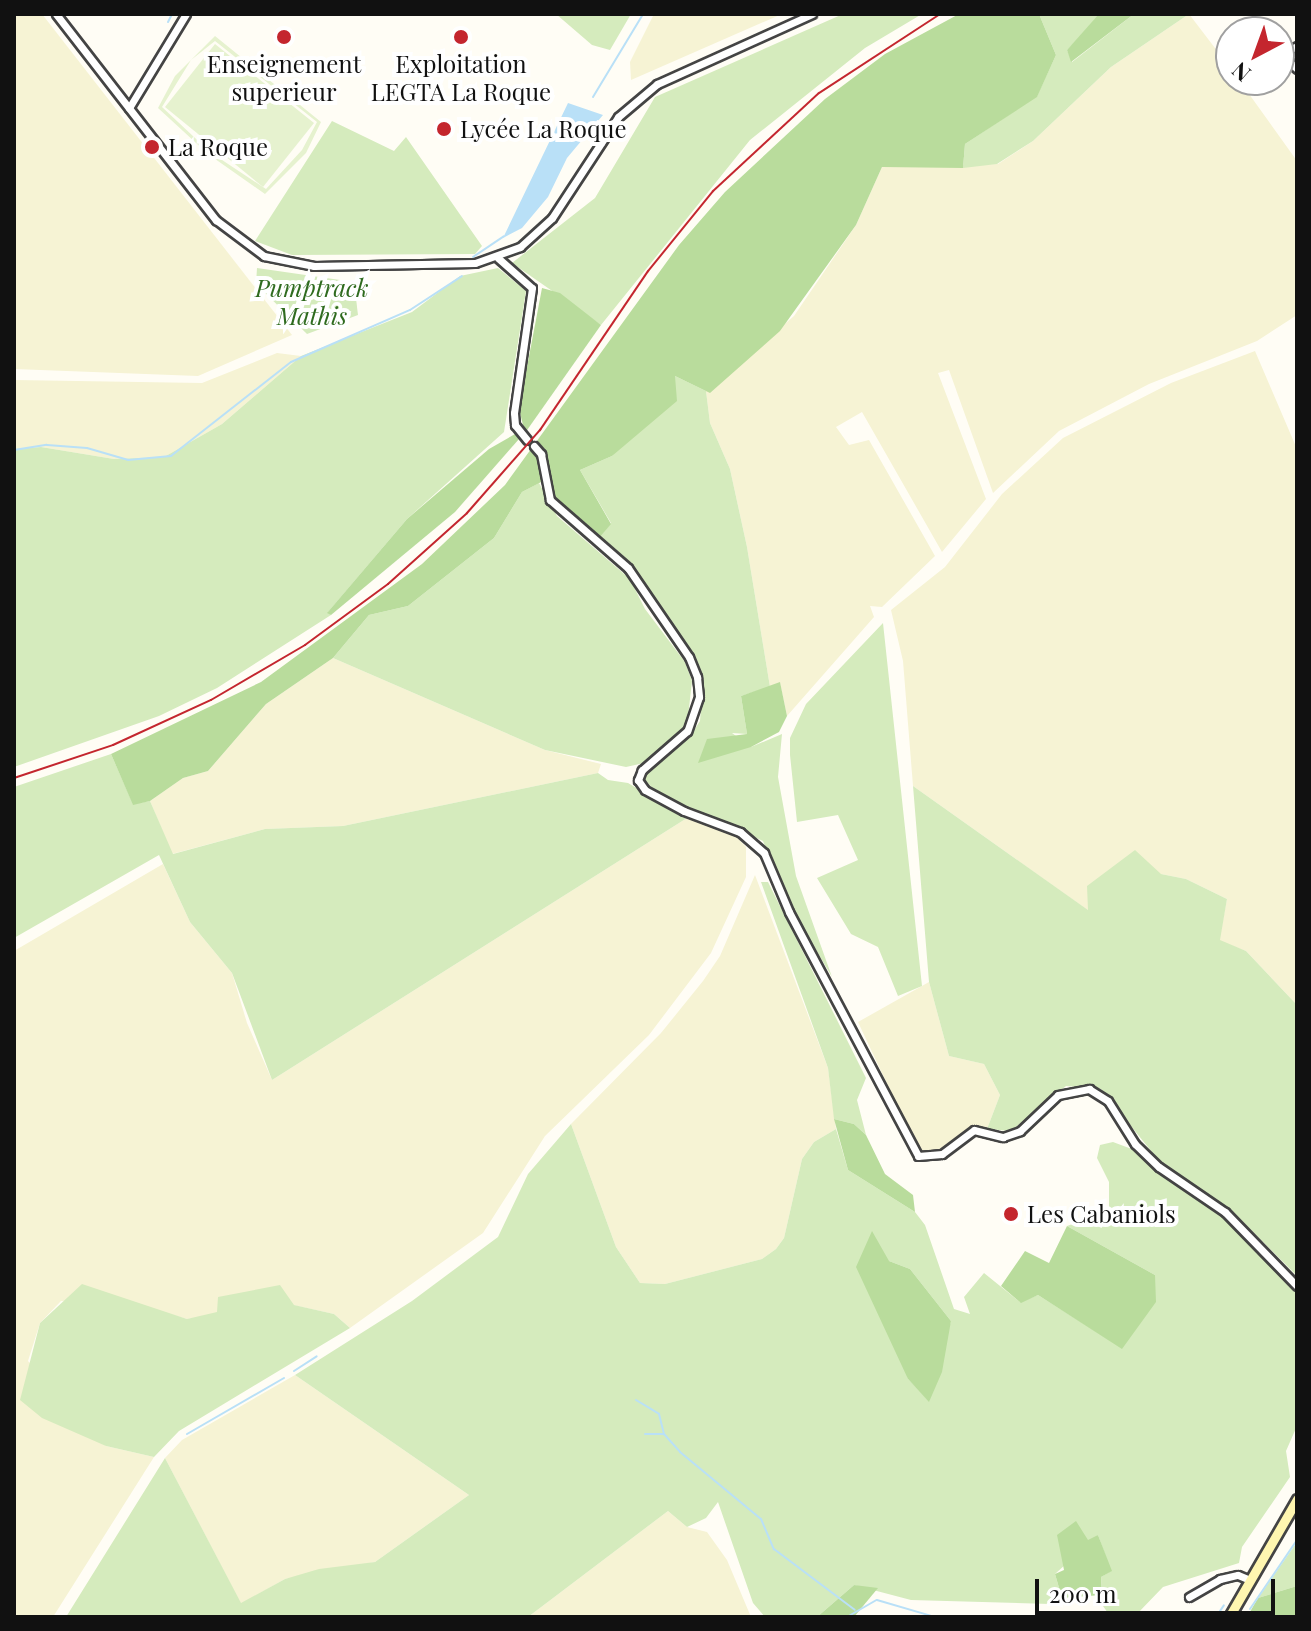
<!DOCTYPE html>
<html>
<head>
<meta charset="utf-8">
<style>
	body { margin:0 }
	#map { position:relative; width:1311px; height:1631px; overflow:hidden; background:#fffdf5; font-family:"Playfair Display",serif }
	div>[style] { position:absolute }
	.farmland>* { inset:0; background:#f6f3d4 }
	.green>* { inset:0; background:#d5ebbd }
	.forest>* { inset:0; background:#b9dc9c }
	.pitch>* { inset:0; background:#e6f2cf }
	.water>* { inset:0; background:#b9e0f7 }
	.stream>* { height:2px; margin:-1px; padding:0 1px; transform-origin:1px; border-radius:1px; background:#b9e0f7 }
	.roads { filter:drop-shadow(2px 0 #444) drop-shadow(-2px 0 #444) drop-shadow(0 2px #444) drop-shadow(0 -2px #444) }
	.minor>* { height:7px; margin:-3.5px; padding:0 3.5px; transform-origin:3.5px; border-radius:3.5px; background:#fff }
	.secondary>* { height:9px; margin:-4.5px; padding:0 4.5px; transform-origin:4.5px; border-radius:4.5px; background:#fff6b0 }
	.rail>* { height:2px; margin:-1px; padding:0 1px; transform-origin:1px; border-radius:1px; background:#c4262e }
	.dots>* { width:22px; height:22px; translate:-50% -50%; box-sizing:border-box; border:4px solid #fff; border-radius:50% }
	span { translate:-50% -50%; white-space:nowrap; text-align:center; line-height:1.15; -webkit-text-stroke:8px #fff; paint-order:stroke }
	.poi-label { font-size:24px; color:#111 }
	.left { translate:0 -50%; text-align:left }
	.park-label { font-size:24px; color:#2f6b1f; font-style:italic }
	.frame { position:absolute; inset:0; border:16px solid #111; pointer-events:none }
	.north { position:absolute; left:1215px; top:16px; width:80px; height:80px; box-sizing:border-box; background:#fff; border:2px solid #a0a0a0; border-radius:50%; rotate:221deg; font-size:22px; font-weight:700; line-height:32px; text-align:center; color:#111 }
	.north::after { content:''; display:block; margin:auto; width:28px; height:36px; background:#c4262e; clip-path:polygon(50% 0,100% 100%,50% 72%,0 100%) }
	.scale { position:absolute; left:1035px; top:1579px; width:240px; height:36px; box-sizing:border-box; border:4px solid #111; border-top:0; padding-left:10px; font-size:24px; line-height:28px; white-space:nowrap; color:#111; -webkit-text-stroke:6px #fff; paint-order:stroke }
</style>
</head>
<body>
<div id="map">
	<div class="farmland">
		<i style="clip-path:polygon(14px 14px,42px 14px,292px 335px,198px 376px,14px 369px)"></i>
		<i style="clip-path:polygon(654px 14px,782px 14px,631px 80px,630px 62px)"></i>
		<i style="clip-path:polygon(1189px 14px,1231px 69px,1231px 80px,1239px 80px,1297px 161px,1297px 315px,1257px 341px,1149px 384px,1059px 431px,993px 493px,949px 370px,938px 373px,986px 499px,942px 552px,862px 412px,836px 427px,849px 445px,869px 440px,935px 556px,882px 607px,870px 606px,874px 617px,787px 716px,780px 683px,770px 687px,747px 547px,730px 469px,710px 423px,706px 391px,794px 316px,856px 225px,882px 167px,998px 164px,1033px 141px,1111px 67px)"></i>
		<i style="clip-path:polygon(1255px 351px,1297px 449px,1297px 1005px,1246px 951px,1219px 941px,1227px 899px,1186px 879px,1161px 874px,1089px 911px,913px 786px,903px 661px,891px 610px,945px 567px,1002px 494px,1063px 438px,1171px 383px)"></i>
		<i style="clip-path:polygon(277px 353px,301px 356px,222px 424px,164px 457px,114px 459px,41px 447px,14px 449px,14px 380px,202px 383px)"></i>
		<i style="clip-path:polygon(333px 658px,545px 750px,601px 764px,598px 773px,343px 826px,265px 829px,172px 854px,150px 801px,183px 778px,208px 771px,266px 704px)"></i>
		<i style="clip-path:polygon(687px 818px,734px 834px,746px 847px,746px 877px,711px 953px,649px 1035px,545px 1136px,483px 1233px,350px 1328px,334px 1314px,293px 1305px,187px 1319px,149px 1308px,61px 1301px,40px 1323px,28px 1361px,106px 1446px,154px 1457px,53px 1617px,14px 1617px,14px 951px,163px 864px,190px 922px,232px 973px,247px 1023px,272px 1080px)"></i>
		<i style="clip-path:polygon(755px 875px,828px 1068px,836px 1129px,814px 1142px,802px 1159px,784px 1238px,776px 1249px,762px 1259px,665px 1284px,640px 1283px,616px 1247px,571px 1124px,661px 1033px,703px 981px,720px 956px)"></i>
		<i style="clip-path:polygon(929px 982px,949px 1056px,984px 1064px,1000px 1095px,987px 1129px,973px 1126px,933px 1154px,919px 1152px,858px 1022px)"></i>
		<i style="clip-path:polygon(295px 1375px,469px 1495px,375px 1562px,285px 1579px,241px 1604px,165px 1458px,182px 1440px)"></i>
		<i style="clip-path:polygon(668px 1511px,687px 1527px,707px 1532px,727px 1560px,751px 1617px,528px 1617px)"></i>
	</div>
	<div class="green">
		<i style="clip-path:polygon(556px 14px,631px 14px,610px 50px,592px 45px)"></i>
		<i style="clip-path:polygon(843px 14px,922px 14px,865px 48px,750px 140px,601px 325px,512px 263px,595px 198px,655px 97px)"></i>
		<i style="clip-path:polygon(1039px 14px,1099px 14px,1101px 18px,1067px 50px,1072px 62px,1134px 14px,1189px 14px,1111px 67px,1033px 141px,997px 164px,963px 168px,965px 144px,1037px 96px,1056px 55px)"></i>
		<i style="clip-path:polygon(332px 121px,394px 151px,406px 137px,482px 246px,475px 254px,292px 255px,255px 241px)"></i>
		<i style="clip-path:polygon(257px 268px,354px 282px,358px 315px,307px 334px,256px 284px)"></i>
		<i style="clip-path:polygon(498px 268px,526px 291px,504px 432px,407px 519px,328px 612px,331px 615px,217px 688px,159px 716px,14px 767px,14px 449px,41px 447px,114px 459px,164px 457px,222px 424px,301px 356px,412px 312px,460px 276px)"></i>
		<i style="clip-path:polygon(675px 376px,706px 391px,710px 423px,730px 469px,747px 547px,770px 687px,741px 696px,747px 734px,732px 733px,751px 747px,782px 734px,778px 777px,796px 876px,832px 977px,787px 901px,763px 841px,656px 792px,644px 779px,650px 768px,689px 738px,700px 721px,703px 681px,694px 656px,634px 569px,600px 537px,611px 523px,580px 470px,612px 456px)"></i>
		<i style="clip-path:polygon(539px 483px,557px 516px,630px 579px,645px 609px,685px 662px,692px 681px,688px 717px,681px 731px,644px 763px,626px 767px,545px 750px,333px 658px,369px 615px,408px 606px,494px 538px,522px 492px)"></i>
		<i style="clip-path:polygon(883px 623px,922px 986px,898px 996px,878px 947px,851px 934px,817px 878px,858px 860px,838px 815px,797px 822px,790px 755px,790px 738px,806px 704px)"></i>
		<i style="clip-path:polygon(111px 754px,133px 804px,150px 801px,173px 854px,265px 829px,343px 826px,598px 773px,608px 780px,628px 783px,687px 818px,272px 1080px,232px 973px,190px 922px,159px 855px,14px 938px,14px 787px)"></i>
		<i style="clip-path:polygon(913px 786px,1088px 910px,1087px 886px,1135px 850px,1161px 874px,1186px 879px,1227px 899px,1220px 940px,1246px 951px,1297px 1005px,1297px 1276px,1230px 1209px,1160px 1162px,1101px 1089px,1066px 1086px,1011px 1131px,987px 1129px,1000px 1095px,984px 1064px,949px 1056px,929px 982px)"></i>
		<i style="clip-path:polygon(761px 882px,768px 882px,866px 1078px,857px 1100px,866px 1135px,854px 1124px,834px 1119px,828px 1068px)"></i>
		<i style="clip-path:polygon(evenodd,571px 1124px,616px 1247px,640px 1283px,665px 1284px,762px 1259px,776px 1249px,784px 1238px,802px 1159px,814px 1142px,836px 1129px,848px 1170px,915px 1212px,925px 1225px,954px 1309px,970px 1314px,964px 1297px,984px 1273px,1020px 1302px,1038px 1295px,1122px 1348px,1155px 1275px,1067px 1226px,1109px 1211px,1109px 1182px,1097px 1158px,1100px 1145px,1113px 1142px,1137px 1151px,1148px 1165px,1223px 1217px,1297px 1292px,1297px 1426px,1286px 1451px,1290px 1477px,1242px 1547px,1239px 1563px,1163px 1587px,1136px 1615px,1110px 1616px,1103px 1606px,1101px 1577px,1111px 1571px,1098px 1535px,1055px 1574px,1062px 1598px,1050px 1604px,911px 1600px,854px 1585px,817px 1617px,765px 1617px,753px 1603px,718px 1502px,706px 1518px,687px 1527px,668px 1511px,528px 1617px,66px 1617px,165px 1458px,241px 1603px,285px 1579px,319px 1569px,375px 1562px,469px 1495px,295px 1375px,412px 1301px,498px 1237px,528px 1174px,571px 1124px,889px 1261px,910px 1269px,951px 1321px,929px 1401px,908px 1379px,889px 1261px)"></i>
		<i style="clip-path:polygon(82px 1284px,187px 1319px,217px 1312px,218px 1297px,280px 1285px,294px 1305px,334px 1314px,350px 1328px,179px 1431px,154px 1457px,106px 1446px,42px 1418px,20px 1400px,40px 1323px)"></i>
		<i style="clip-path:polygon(1297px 1542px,1297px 1586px,1258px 1598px)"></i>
	</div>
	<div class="forest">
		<i style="clip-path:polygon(959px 14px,1039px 14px,1056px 55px,1037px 97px,965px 144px,963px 168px,882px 167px,856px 225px,780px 331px,710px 393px,675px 376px,677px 401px,612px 456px,580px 470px,611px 524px,600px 537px,558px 502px,547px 479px,522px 492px,494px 538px,408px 606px,369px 615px,333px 658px,266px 704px,208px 771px,183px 778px,150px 801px,133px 805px,111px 754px,261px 682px,422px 564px,505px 485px,679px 245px,725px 192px,825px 99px,885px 54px)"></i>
		<i style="clip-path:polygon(1099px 14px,1134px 14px,1071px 62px,1067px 50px)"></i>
		<i style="clip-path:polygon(542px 288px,560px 293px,601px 325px,525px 433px,519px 409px)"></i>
		<i style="clip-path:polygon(515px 434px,519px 439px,455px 512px,331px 615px,327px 613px,407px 519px,489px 449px)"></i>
		<i style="clip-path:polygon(780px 682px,787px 716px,779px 732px,751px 747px,698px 763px,707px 739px,747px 734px,741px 696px)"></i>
		<i style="clip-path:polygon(834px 1119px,854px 1124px,866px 1135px,885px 1174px,913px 1195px,915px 1212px,848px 1170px)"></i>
		<i style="clip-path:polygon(1067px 1226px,1155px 1275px,1156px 1302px,1122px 1349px,1038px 1295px,1021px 1303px,1001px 1286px,1025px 1251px,1049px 1263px)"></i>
		<i style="clip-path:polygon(872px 1231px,889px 1261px,910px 1269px,951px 1321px,942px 1372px,929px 1402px,908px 1379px,856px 1267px)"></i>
		<i style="clip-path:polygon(1076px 1521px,1088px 1540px,1098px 1535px,1112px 1571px,1101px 1577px,1102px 1595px,1062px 1598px,1055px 1574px,1064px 1570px,1057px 1535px)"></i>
		<i style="clip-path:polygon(854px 1585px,878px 1588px,854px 1617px,817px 1617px)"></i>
		<i style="clip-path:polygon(1297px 1586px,1297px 1617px,1247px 1617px,1258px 1598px)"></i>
	</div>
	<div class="pitch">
		<i style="clip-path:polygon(evenodd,215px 36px,321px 122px,306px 153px,265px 194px,208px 154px,158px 108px,175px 76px,215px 36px,215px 41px,317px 122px,302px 150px,266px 189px,210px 152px,162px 107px,191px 60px,215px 41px)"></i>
		<i style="clip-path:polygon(215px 44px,314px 123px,263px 187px,165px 107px)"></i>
	</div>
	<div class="water">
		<i style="clip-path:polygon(568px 103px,603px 115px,567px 158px,548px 197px,522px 228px,503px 238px)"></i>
	</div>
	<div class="stream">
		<i style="left:168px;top:22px;width:9px;rotate:-63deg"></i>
		<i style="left:593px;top:97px;width:97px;rotate:-58.9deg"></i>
		<i style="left:473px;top:257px;width:37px;rotate:-34deg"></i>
		<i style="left:14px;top:450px;width:33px;rotate:-9deg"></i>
		<i style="left:47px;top:445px;width:40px;rotate:4.3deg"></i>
		<i style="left:87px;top:448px;width:43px;rotate:16.3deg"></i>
		<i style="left:128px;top:460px;width:43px;rotate:-5.3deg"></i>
		<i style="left:171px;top:456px;width:152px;rotate:-38.1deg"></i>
		<i style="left:291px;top:362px;width:130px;rotate:-23.6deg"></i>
		<i style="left:410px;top:310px;width:62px;rotate:-33.2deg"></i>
		<i style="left:294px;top:1371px;width:27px;rotate:-33deg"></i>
		<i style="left:636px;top:1400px;width:27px;rotate:31deg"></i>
		<i style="left:659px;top:1414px;width:21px;rotate:76deg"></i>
		<i style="left:664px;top:1434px;width:24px;rotate:48deg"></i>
		<i style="left:680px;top:1452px;width:105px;rotate:39.6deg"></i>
		<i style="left:761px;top:1519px;width:33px;rotate:67deg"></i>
		<i style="left:774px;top:1549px;width:101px;rotate:37deg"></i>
		<i style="left:187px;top:1434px;width:112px;rotate:-30deg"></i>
		<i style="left:645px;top:1434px;width:18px"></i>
		<i style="left:1250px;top:1609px;width:83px;rotate:-55.7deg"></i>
		<i style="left:847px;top:1617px;width:34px;rotate:-30deg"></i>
		<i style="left:877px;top:1600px;width:60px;rotate:16.3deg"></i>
		<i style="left:1216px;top:1617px;width:14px;rotate:-56deg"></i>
	</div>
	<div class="roads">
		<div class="minor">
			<i style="left:56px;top:14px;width:261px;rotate:52.2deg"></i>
			<i style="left:216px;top:220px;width:60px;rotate:36.9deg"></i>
			<i style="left:264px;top:256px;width:51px;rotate:11.3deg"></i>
			<i style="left:314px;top:266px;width:161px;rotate:-1.1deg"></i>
			<i style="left:475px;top:263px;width:48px;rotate:-19.6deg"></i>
			<i style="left:520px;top:247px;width:43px;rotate:-42.2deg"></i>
			<i style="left:552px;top:218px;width:121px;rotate:-56.8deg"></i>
			<i style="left:618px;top:117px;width:51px;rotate:-40.2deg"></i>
			<i style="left:657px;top:84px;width:170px;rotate:-24.3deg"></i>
			<i style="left:1297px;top:46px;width:18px;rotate:153deg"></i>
			<i style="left:1281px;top:54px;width:22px;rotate:43deg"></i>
			<i style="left:129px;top:108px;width:110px;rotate:-58.8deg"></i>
			<i style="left:498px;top:258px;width:45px;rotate:41.4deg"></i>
			<i style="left:532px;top:288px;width:126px;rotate:98.2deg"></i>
			<i style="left:514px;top:413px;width:12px;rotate:85deg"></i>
			<i style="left:515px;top:425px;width:19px;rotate:51deg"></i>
			<i style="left:534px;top:446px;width:11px;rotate:49deg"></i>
			<i style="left:541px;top:454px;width:47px;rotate:78.9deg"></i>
			<i style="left:550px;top:500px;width:103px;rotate:41.1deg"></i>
			<i style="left:628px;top:568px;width:108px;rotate:55.6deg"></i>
			<i style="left:689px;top:657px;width:22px;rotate:68deg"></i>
			<i style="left:697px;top:677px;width:20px;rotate:84deg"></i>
			<i style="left:699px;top:697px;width:36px;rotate:109deg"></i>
			<i style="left:687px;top:731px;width:60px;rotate:139.1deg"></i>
			<i style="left:642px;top:770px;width:11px;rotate:112deg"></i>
			<i style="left:638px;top:780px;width:12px;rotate:55deg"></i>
			<i style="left:645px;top:790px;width:44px;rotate:28.3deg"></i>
			<i style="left:684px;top:811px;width:60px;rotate:20.6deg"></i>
			<i style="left:740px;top:832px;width:32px;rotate:41deg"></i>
			<i style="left:764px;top:853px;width:64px;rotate:67deg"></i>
			<i style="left:789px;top:912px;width:276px;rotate:62.1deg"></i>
			<i style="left:918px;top:1156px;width:24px;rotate:-5deg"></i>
			<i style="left:942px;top:1154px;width:40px;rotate:-37deg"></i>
			<i style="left:974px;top:1130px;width:30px;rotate:14deg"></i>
			<i style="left:1003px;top:1137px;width:18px;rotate:-19deg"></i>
			<i style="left:1020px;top:1131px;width:52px;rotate:-43.5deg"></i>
			<i style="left:1058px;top:1095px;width:32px;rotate:-11deg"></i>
			<i style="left:1089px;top:1089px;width:22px;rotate:32deg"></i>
			<i style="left:1108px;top:1101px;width:51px;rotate:57.9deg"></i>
			<i style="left:1135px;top:1144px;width:33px;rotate:44deg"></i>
			<i style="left:1159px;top:1167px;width:80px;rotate:34.3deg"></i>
			<i style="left:1225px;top:1212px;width:103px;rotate:45.8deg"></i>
			<i style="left:1189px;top:1597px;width:36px;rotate:-30deg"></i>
			<i style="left:1220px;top:1579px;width:18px;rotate:-13deg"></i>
			<i style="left:1238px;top:1575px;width:13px;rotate:23deg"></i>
		</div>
		<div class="secondary">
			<i style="left:1229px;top:1617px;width:136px;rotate:-60deg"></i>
		</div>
	</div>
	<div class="rail">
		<i style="left:14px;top:778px;width:104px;rotate:-18.4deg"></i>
		<i style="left:113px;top:745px;width:108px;rotate:-24.7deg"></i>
		<i style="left:211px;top:700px;width:109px;rotate:-30.3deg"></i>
		<i style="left:305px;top:645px;width:103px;rotate:-36.3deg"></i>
		<i style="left:388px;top:584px;width:106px;rotate:-41.9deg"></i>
		<i style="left:467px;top:513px;width:111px;rotate:-48.7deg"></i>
		<i style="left:540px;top:430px;width:192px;rotate:-55.8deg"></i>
		<i style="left:648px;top:271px;width:103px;rotate:-50.9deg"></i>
		<i style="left:713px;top:191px;width:144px;rotate:-42.8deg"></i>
		<i style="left:819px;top:93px;width:145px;rotate:-33.1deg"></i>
	</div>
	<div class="dots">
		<i style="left:284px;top:37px;background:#c4262e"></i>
		<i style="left:461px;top:37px;background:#c4262e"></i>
		<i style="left:444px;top:129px;background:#c4262e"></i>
		<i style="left:152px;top:147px;background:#c4262e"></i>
		<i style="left:1011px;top:1214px;background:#c4262e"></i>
	</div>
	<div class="poi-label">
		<span style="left:284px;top:78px">Enseignement<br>superieur</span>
		<span style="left:461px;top:78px">Exploitation<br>LEGTA La Roque</span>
		<span class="left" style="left:460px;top:129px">Lycée La Roque</span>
		<span class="left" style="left:168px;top:147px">La Roque</span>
		<span class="left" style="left:1027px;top:1214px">Les Cabaniols</span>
	</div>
	<div class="park-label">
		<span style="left:312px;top:302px">Pumptrack<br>Mathis</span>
	</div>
	<div class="frame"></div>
	<div class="north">N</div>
	<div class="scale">200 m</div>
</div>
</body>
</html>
